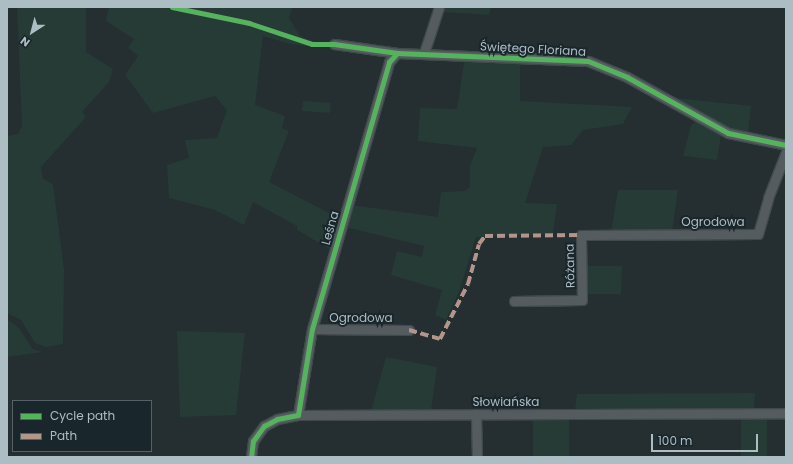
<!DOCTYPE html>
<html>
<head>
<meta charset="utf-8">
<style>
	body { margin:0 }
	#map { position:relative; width:793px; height:464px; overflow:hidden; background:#252e31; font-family:Poppins,sans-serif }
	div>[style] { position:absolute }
	.green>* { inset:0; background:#263b35 }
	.roads { filter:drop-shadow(1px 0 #42494c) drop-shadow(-1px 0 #42494c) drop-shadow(0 1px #42494c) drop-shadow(0 -1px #42494c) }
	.minor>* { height:9px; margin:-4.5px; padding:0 4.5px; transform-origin:4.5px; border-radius:4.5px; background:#545c60 }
	.quiet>* { height:4px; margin-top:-2px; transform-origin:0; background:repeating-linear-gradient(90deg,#b2968c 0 8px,transparent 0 12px) }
	.cycleway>* { height:5px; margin:-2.5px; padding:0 2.5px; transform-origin:2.5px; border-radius:2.5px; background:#56b35d }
	span { translate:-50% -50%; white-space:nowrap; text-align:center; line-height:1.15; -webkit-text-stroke:4px #19262b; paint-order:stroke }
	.street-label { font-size:12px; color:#adbdc4 }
	.frame { position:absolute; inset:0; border:8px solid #adbdc4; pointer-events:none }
	.legend { position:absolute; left:12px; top:400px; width:140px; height:52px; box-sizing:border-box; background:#19262b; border:1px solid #546268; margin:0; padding:5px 7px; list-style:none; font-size:12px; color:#adbdc4 }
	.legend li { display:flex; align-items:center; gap:8px; height:20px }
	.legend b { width:20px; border:1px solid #546268 }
	.north { position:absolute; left:12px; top:12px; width:40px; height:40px; -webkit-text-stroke:3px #19262b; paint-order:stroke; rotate:216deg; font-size:11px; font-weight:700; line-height:16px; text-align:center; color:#adbdc4 }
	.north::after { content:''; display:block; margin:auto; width:14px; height:18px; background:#adbdc4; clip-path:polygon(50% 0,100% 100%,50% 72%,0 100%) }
	.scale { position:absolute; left:651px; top:434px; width:107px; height:18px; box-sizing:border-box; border:2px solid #adbdc4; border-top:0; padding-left:5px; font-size:12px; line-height:14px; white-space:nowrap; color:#adbdc4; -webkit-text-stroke:3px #19262b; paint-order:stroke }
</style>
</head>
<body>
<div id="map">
	<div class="green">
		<i style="clip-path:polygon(17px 7px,86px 7px,86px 52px,113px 69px,109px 82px,82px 112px,86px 117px,41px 167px,43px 179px,53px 184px,64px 270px,63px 344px,46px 347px,35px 343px,21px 320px,7px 313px,7px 136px,18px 134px,22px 126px)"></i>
		<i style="clip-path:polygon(109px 7px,306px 7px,292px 8px,289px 18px,300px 36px,315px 42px,315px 47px,290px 44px,263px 36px,255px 105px,285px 116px,282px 128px,289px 131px,269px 182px,339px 218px,331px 250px,297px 230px,297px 226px,253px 202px,244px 225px,215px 210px,169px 198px,167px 165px,189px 158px,185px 140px,217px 138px,227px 110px,215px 96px,153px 113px,125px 75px,138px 56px,128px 48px,134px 39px,106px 21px)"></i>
		<i style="clip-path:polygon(444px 7px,491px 7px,489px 15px,443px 12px)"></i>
		<i style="clip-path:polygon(465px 57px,520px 61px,520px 101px,632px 107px,623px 124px,583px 130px,571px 145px,543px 147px,525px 203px,557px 204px,553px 234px,476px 237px,459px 292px,446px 320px,435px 315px,442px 290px,391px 275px,397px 251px,422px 257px,424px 246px,345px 227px,351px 205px,438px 217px,441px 192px,465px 191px,470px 187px,470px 165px,477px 148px,418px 141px,420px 108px,457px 109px)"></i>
		<i style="clip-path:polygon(676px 98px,751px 106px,748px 135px,728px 129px,675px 102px)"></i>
		<i style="clip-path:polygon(303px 101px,331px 103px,330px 113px,302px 111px)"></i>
		<i style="clip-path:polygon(697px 121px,721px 135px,717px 160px,683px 156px,691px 125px)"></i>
		<i style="clip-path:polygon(618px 190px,678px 190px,672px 232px,611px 232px)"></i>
		<i style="clip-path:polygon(585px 266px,622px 266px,621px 294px,585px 294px)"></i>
		<i style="clip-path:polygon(7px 319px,19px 328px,33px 349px,42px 352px,7px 357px)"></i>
		<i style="clip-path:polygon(177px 331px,245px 333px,236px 415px,180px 417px)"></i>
		<i style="clip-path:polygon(386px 357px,437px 367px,431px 411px,371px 411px)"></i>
		<i style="clip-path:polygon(755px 393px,754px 408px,575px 410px,577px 394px)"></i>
		<i style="clip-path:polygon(741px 418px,767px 418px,767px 457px,741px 457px)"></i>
		<i style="clip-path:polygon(533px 420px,569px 420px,569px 457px,533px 457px)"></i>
	</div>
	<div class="roads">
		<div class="minor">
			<i style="left:334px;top:44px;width:64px;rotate:8.1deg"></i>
			<i style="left:397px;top:53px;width:191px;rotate:2.4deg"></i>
			<i style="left:588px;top:61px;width:42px;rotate:22.3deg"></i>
			<i style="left:627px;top:77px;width:115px;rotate:29deg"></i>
			<i style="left:728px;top:133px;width:59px;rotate:11.7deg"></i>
			<i style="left:424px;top:53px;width:48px;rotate:-71.9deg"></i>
			<i style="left:514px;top:301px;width:68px;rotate:-0.8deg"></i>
			<i style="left:582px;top:300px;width:65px;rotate:-90.9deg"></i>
			<i style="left:581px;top:235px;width:177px;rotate:-0.3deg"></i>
			<i style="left:758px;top:234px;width:37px;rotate:-74deg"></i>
			<i style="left:768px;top:198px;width:49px;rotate:-68.6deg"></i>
			<i style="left:312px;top:329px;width:97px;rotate:0.6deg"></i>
			<i style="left:476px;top:414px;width:43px;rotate:88.7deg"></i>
			<i style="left:298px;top:415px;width:87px;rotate:-80.8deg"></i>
			<i style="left:312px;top:329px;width:278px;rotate:-73.9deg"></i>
			<i style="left:389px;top:62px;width:12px;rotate:-48deg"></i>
			<i style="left:251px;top:457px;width:16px;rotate:-83deg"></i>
			<i style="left:253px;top:441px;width:19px;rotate:-54deg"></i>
			<i style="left:264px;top:426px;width:15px;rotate:-28deg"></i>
			<i style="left:277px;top:419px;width:21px;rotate:-11deg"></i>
			<i style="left:298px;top:415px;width:488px;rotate:-0.2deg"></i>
		</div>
	</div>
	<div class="quiet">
		<i style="left:409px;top:330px;width:32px;rotate:16deg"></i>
		<i style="left:440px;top:339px;width:62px;rotate:-63deg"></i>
		<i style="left:468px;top:284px;width:41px;rotate:-74.6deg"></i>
		<i style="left:479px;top:244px;width:10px;rotate:-53deg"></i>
		<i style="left:485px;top:236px;width:96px;rotate:-0.6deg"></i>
	</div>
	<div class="cycleway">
		<i style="left:172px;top:7px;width:79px;rotate:11.7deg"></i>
		<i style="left:249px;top:23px;width:66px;rotate:18.4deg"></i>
		<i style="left:312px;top:44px;width:22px"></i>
		<i style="left:334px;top:44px;width:64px;rotate:8.1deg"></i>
		<i style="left:397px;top:53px;width:191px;rotate:2.4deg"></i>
		<i style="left:588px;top:61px;width:42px;rotate:22.3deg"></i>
		<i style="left:627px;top:77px;width:115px;rotate:29deg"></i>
		<i style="left:728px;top:133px;width:59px;rotate:11.7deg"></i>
		<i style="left:251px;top:457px;width:16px;rotate:-83deg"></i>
		<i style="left:253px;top:441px;width:19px;rotate:-54deg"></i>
		<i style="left:264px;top:426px;width:15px;rotate:-28deg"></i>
		<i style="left:277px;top:419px;width:21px;rotate:-11deg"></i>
		<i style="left:298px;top:415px;width:87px;rotate:-80.8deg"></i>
		<i style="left:312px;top:329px;width:278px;rotate:-73.9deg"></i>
		<i style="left:389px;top:62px;width:12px;rotate:-48deg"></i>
	</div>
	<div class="street-label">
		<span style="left:533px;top:49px;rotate:3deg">Świętego Floriana</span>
		<span style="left:713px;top:222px">Ogrodowa</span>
		<span style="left:330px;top:228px;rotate:-74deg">Leśna</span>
		<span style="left:570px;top:266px;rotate:-91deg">Różana</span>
		<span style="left:361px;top:318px">Ogrodowa</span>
		<span style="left:506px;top:402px">Słowiańska</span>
	</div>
	<div class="frame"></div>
	<ul class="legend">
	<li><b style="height:5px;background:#56b35d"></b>Cycle path</li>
	<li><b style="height:5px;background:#b2968c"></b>Path</li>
	</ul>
	<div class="north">N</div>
	<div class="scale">100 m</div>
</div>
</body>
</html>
